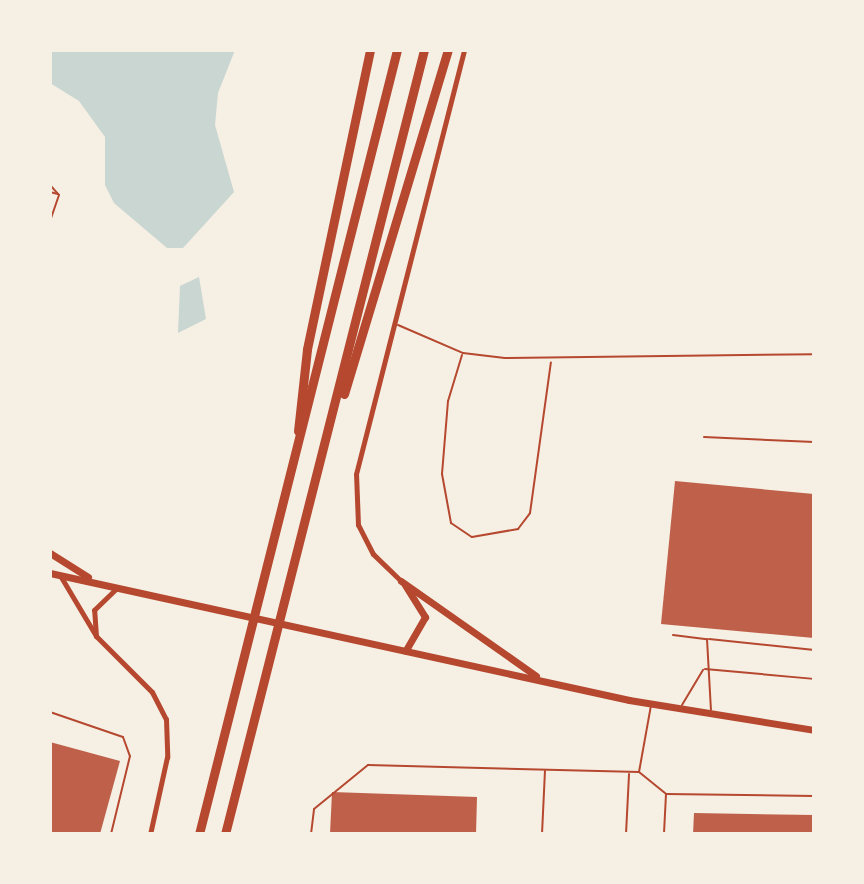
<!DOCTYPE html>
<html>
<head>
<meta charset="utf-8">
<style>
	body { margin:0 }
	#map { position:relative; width:864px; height:884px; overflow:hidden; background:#f6efe4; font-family:"Nunito Sans",sans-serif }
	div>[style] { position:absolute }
	.water>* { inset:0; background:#c9d6d2 }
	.building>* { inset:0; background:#bf614a }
	.service>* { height:2px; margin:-1px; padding:0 1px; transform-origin:1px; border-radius:1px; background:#b5482f }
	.minor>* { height:5px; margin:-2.5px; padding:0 2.5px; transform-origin:2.5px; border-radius:2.5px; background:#b5482f }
	.secondary>* { height:7px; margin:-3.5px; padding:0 3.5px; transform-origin:3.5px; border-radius:3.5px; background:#b5482f }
	.motorway>* { height:9px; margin:-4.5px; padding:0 4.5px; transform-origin:4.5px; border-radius:4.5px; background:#b5482f }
	span { translate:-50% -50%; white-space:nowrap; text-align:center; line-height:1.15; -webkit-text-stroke:8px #f6efe4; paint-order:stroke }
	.frame { position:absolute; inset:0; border:52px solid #f6efe4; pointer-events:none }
</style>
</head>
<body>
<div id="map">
	<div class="water">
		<i style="clip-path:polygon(50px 50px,235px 50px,218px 93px,215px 125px,234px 192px,183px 248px,167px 248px,114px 203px,105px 185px,105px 137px,79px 101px,50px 83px)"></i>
		<i style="clip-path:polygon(199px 277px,206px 319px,178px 333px,180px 286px)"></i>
	</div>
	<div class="building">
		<i style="clip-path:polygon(675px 481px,814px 494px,814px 638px,661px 624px)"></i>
		<i style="clip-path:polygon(50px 742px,120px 761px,100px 834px,50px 834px)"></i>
		<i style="clip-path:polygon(332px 792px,477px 797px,476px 834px,330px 834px)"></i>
		<i style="clip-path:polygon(694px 813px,814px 815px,814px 834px,693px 834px)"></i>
	</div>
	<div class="service">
		<i style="left:50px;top:185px;width:13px;rotate:48deg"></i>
		<i style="left:59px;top:195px;width:28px;rotate:109deg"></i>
		<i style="left:50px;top:192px;width:8px;rotate:14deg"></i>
		<i style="left:398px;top:325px;width:71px;rotate:23.3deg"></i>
		<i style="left:463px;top:353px;width:42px;rotate:6.8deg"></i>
		<i style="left:505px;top:358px;width:309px;rotate:-0.7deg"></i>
		<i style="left:462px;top:355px;width:48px;rotate:106.9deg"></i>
		<i style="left:448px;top:401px;width:73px;rotate:94.7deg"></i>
		<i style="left:442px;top:474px;width:50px;rotate:79.6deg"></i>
		<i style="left:451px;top:523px;width:25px;rotate:34deg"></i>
		<i style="left:472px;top:537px;width:47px;rotate:-9.9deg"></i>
		<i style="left:518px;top:529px;width:20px;rotate:-53deg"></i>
		<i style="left:530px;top:513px;width:152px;rotate:-82.1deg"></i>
		<i style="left:704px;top:437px;width:110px;rotate:2.6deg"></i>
		<i style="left:673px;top:635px;width:34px;rotate:7deg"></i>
		<i style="left:707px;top:639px;width:71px;rotate:86.8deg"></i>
		<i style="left:709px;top:639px;width:106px;rotate:6deg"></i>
		<i style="left:705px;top:669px;width:109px;rotate:5.2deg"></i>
		<i style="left:682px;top:705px;width:41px;rotate:-59deg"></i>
		<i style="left:50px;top:712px;width:77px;rotate:18.9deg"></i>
		<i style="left:123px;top:737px;width:20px;rotate:70deg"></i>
		<i style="left:130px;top:756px;width:80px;rotate:103.7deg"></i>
		<i style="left:639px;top:772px;width:35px;rotate:39deg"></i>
		<i style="left:666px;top:794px;width:40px;rotate:92.9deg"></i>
		<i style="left:666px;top:794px;width:148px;rotate:0.8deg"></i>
		<i style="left:311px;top:834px;width:25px;rotate:-83deg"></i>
		<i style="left:314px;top:809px;width:70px;rotate:-39.2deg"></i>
		<i style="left:368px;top:765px;width:271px;rotate:1.5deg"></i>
		<i style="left:639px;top:772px;width:68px;rotate:-79.8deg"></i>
		<i style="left:542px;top:834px;width:63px;rotate:-87.3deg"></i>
		<i style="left:626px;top:834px;width:60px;rotate:-87.1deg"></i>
	</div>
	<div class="minor">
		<i style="left:61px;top:577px;width:69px;rotate:59.3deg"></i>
		<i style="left:96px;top:636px;width:26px;rotate:-94deg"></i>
		<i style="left:94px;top:610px;width:32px;rotate:-44deg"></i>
		<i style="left:401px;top:581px;width:39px;rotate:-136deg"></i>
		<i style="left:373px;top:554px;width:33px;rotate:-117deg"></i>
		<i style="left:358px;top:525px;width:51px;rotate:-92.2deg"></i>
		<i style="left:356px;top:474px;width:438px;rotate:-75.7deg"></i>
		<i style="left:96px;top:636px;width:79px;rotate:45deg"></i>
		<i style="left:152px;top:692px;width:30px;rotate:63deg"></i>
		<i style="left:166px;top:719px;width:38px;rotate:88deg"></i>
		<i style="left:167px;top:757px;width:79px;rotate:102.4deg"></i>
	</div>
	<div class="secondary">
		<i style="left:50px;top:553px;width:45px;rotate:32.3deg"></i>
		<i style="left:50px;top:573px;width:593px;rotate:12.37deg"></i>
		<i style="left:629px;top:700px;width:187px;rotate:9.2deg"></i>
		<i style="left:401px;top:581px;width:165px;rotate:35.1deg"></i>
		<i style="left:405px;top:585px;width:38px;rotate:58deg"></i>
		<i style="left:425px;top:617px;width:39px;rotate:120deg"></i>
	</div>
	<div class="motorway">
		<i style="left:344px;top:394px;width:359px;rotate:-73.2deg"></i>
		<i style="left:298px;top:431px;width:82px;rotate:-83.7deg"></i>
		<i style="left:307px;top:349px;width:306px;rotate:-78.1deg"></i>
		<i style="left:199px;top:834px;width:809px;rotate:-75.83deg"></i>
		<i style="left:225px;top:834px;width:809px;rotate:-75.76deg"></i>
	</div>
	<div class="frame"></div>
</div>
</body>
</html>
